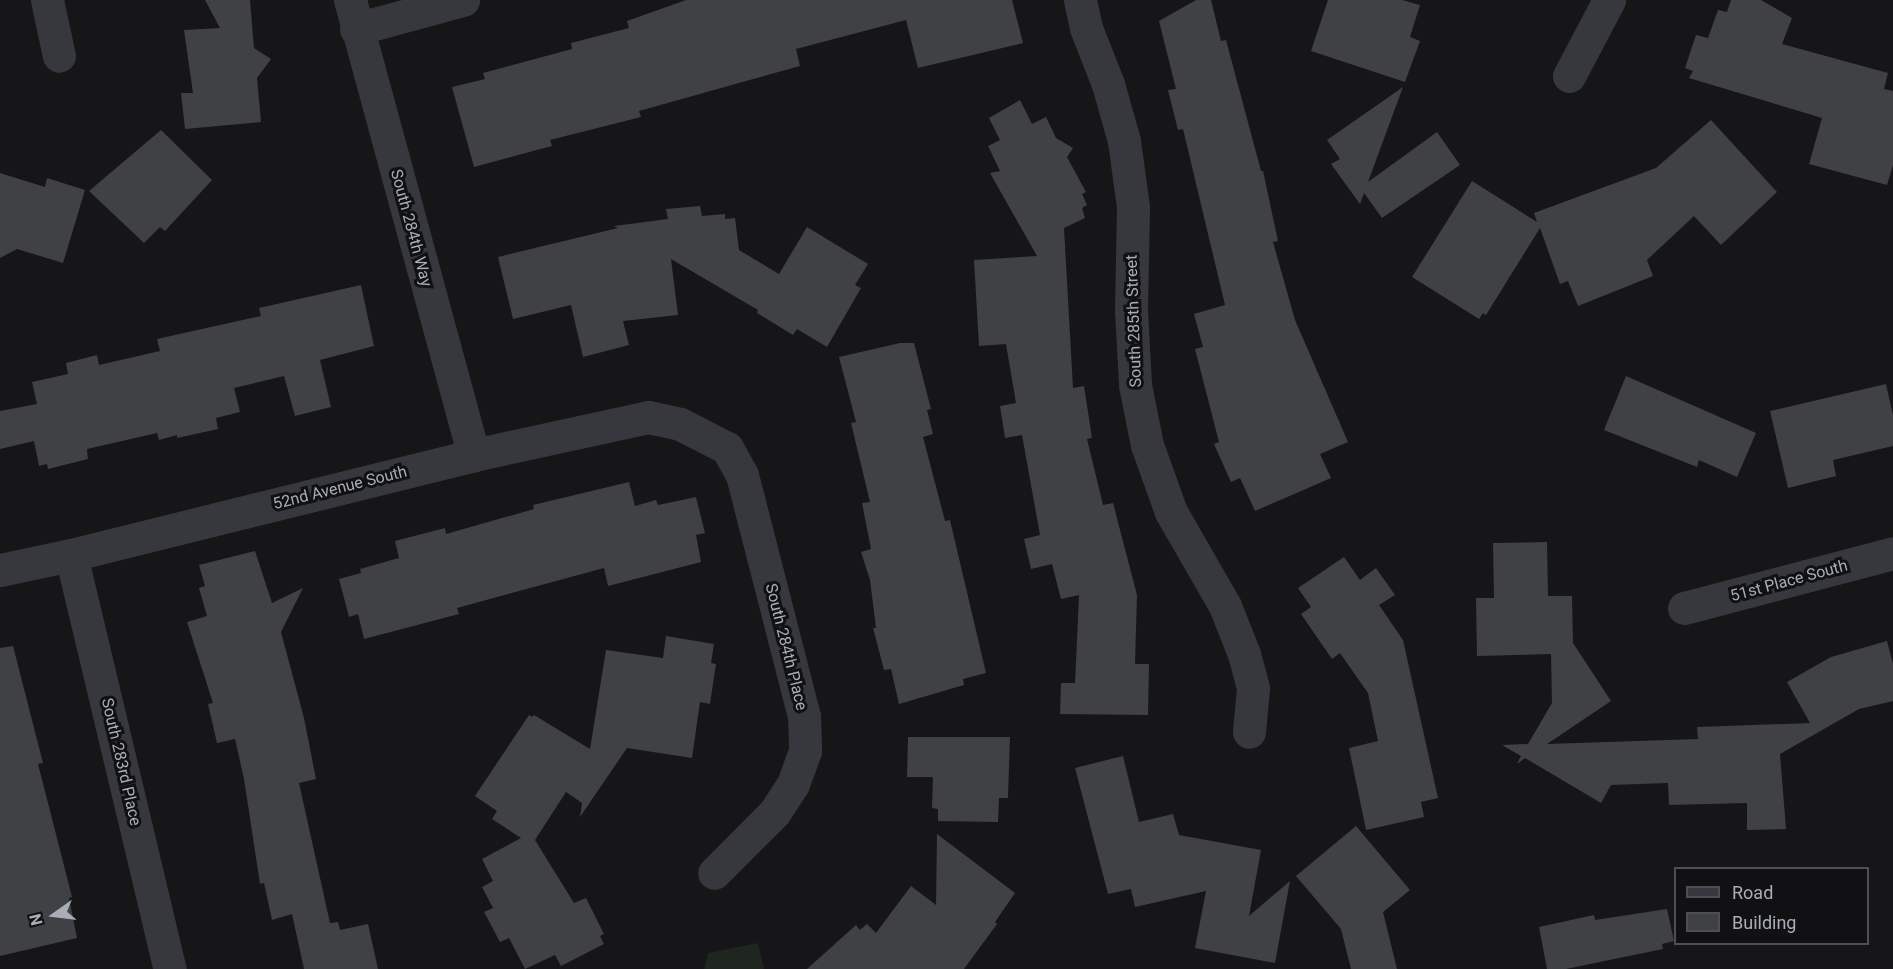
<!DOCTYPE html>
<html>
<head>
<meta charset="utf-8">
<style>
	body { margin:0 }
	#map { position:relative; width:1893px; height:969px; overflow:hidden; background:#161618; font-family:Roboto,sans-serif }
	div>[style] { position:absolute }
	.green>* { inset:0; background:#1e261f }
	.building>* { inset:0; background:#404145 }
	.minor>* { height:33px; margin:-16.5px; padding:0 16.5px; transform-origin:16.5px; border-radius:16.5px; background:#37383d }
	span { translate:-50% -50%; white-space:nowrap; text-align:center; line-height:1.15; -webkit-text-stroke:6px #111113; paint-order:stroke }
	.street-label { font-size:16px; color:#a8adb8 }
	.legend { position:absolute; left:1674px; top:867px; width:195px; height:78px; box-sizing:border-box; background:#111113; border:2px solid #4d4f55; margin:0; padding:8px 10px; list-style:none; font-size:18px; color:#a8adb8 }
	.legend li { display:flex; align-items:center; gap:12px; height:30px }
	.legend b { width:30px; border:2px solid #4d4f55 }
	.north { position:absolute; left:24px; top:885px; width:60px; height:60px; -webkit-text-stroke:4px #111113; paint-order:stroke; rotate:256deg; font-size:16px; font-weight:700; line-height:24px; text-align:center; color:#a8adb8 }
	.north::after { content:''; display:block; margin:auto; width:21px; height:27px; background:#a8adb8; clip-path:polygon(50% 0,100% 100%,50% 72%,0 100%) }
</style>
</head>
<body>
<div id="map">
	<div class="green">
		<i style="clip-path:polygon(758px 943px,764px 969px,704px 969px,708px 953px)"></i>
	</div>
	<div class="building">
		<i style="clip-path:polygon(205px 0,250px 0,254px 48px,271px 59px,257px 78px,261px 122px,185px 129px,181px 93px,193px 93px,184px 30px,220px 28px)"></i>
		<i style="clip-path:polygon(686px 0,1012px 0,1023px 43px,918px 68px,906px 20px,796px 49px,800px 66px,639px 111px,641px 117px,550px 140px,552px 146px,474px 167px,452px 87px,485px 79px,483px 73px,572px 49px,571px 43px,629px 28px,627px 21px)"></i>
		<i style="clip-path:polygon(1196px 0,1211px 0,1221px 41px,1226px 40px,1261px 171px,1263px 171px,1278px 241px,1273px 242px,1295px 320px,1348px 442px,1320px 454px,1331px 478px,1255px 511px,1240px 478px,1231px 482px,1214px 444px,1219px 442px,1195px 349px,1203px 347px,1194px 314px,1225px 305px,1183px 129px,1178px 130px,1168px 90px,1176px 89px,1159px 21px)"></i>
		<i style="clip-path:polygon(1328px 0,1402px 0,1420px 5px,1410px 37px,1420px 41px,1405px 82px,1311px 51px)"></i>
		<i style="clip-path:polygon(1731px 0,1761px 0,1792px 18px,1782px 44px,1888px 73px,1884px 89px,1893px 91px,1893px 165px,1887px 185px,1809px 164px,1822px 118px,1689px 78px,1693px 71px,1685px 68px,1696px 35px,1708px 38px,1718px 10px,1727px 12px)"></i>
		<i style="clip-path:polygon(1403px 87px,1368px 182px,1437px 132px,1460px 165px,1382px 218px,1364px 193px,1360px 204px,1331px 164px,1340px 159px,1327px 140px)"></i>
		<i style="clip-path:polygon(1020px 100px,1032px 124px,1046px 117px,1056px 138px,1073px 148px,1067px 157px,1086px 192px,1082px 194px,1087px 205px,1082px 208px,1085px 218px,1064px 228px,1073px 388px,1084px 386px,1092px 438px,1087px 439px,1103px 505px,1113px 503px,1137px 595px,1135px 664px,1149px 664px,1148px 715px,1060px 714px,1061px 683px,1075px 683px,1079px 595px,1061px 599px,1052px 564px,1031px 569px,1024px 539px,1040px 535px,1022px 435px,1005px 438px,1000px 406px,1016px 403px,1006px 344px,979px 346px,974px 260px,1037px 256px,990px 173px,1000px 171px,988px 146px,1000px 140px,989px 118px)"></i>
		<i style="clip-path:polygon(1711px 120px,1777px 192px,1721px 245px,1694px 216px,1647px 260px,1653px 276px,1578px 306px,1568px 281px,1560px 284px,1540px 228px,1486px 315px,1483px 313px,1479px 319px,1412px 277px,1472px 181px,1537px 222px,1534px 213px,1656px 168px)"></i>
		<i style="clip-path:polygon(161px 130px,212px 180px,165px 231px,160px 227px,144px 243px,89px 191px)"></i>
		<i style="clip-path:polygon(0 173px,45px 187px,47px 178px,85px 190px,63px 263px,17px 249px,0 258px)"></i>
		<i style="clip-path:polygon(700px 206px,702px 216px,725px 214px,725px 219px,735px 218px,739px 250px,779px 274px,807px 227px,868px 264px,855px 285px,861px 288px,827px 347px,797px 329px,793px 335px,757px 313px,758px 310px,671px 259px,678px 315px,623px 321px,629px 345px,583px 357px,571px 305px,513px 319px,498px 257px,618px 228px,614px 226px,668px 219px,666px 209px)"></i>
		<i style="clip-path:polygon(361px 285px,374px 346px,320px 360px,331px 407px,295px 416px,284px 376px,234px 388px,240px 412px,216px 418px,218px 429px,177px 438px,177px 435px,159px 440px,157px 433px,87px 449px,88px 459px,48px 469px,47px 464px,39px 466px,34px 441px,0 449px,0 411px,37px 404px,32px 382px,68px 374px,66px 363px,97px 355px,99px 365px,160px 351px,157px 339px,261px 316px,259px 308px)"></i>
		<i style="clip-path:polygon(900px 343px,914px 343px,931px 409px,927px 410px,933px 434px,923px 437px,945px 521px,950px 520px,986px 673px,963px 679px,964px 685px,899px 704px,891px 669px,884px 670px,873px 628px,876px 628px,870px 580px,861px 552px,871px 549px,862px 503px,870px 502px,851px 423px,856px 422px,839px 357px)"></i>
		<i style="clip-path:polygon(1626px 376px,1756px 433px,1737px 477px,1699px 460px,1697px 467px,1604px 430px)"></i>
		<i style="clip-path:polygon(1886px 384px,1893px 415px,1893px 446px,1833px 460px,1836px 476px,1788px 488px,1770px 411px)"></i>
		<i style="clip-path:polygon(629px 482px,635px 506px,656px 500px,658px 505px,696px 497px,705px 533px,696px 535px,701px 562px,608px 586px,604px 568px,457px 608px,459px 614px,364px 639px,358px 614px,349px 617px,339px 579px,361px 573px,360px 569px,399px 558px,395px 541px,445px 528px,446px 534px,534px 509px,533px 505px)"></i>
		<i style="clip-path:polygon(1547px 542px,1548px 596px,1572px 596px,1573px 643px,1611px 701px,1547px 744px,1698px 739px,1697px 727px,1810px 723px,1787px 682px,1831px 657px,1887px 641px,1893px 664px,1893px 701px,1859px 709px,1780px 754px,1786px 829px,1747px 830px,1747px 803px,1669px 805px,1668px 783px,1611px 785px,1601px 803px,1525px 758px,1517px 764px,1521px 756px,1502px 745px,1528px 744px,1552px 703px,1551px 654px,1477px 656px,1476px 598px,1494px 598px,1493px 543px)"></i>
		<i style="clip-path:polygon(255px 551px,272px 603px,303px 588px,281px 632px,304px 718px,316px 779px,299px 783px,330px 923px,338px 922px,340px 930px,368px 924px,378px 969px,304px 969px,292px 914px,272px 920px,264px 883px,260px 884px,244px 779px,235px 739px,217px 743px,208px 704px,213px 703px,187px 622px,207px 616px,199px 588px,205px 586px,199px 565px)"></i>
		<i style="clip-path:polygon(1344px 557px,1360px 580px,1376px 568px,1395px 595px,1379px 605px,1403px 640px,1438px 798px,1421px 802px,1424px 817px,1366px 830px,1349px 748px,1378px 741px,1368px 693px,1340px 653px,1332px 659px,1301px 614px,1311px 607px,1298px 588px)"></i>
		<i style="clip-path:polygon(666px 636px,714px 644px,711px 663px,716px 664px,710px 704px,700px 702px,692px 758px,627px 748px,580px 817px,582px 803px,566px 792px,535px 840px,574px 903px,586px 898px,604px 934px,600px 936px,604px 944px,561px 966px,555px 955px,525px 969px,509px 938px,500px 942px,484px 912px,493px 908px,482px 887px,493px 881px,482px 859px,521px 838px,492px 819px,497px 811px,475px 796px,529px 715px,532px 717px,534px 715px,590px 749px,606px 650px,663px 658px)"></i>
		<i style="clip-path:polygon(13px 646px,43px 763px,38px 764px,72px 897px,69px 898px,77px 938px,0 956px,0 648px)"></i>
		<i style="clip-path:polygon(908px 737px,1010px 737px,1008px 798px,999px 798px,998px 822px,938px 821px,938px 809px,932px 808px,933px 777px,907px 777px)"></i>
		<i style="clip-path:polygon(1123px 756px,1139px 822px,1173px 814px,1179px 835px,1261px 850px,1249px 916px,1290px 881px,1275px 963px,1195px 948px,1206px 891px,1135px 907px,1131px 889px,1108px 894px,1075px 768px)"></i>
		<i style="clip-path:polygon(1356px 826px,1410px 890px,1383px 912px,1397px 969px,1351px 969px,1341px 929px,1296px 876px)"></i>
		<i style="clip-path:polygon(937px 834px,1015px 893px,995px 922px,997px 924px,964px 969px,807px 969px,856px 925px,860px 930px,867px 924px,876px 933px,911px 886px,936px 905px)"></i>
		<i style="clip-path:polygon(1667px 909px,1674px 941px,1662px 944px,1663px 949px,1566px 969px,1547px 969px,1539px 927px,1594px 915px,1595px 920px)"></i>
	</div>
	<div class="minor">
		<i style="left:47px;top:0;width:57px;rotate:77.9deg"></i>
		<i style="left:350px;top:0;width:472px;rotate:74.8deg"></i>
		<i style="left:1080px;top:0;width:29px;rotate:78deg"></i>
		<i style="left:1086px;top:28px;width:60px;rotate:68.6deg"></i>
		<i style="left:1108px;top:84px;width:59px;rotate:74.3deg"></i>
		<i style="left:1124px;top:141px;width:67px;rotate:82.2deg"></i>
		<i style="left:1133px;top:207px;width:103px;rotate:91.1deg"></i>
		<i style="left:1131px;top:310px;width:75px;rotate:86.9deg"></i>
		<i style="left:1135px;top:385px;width:61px;rotate:78.7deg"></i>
		<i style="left:1147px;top:445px;width:71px;rotate:70.3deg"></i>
		<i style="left:1171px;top:512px;width:108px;rotate:60.1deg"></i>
		<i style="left:1225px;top:606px;width:52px;rotate:68.4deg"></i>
		<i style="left:1244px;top:654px;width:35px;rotate:75deg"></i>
		<i style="left:1253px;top:688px;width:44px;rotate:95.2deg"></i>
		<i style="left:356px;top:29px;width:111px;rotate:-15.2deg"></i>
		<i style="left:1569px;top:76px;width:86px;rotate:-62.2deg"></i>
		<i style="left:71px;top:555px;width:426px;rotate:76.6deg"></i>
		<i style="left:0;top:570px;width:73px;rotate:-11.9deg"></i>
		<i style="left:71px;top:555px;width:415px;rotate:-13.9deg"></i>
		<i style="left:474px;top:455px;width:178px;rotate:-12.3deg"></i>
		<i style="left:648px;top:417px;width:33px;rotate:12deg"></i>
		<i style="left:680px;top:424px;width:53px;rotate:27.1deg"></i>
		<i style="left:727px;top:448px;width:31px;rotate:61deg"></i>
		<i style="left:742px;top:475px;width:249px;rotate:75.6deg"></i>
		<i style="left:804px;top:716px;width:35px;rotate:88deg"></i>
		<i style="left:805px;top:751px;width:35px;rotate:110deg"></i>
		<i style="left:793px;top:784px;width:33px;rotate:123deg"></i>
		<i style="left:775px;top:812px;width:86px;rotate:135deg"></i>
		<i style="left:1684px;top:608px;width:216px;rotate:-14.7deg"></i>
	</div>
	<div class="street-label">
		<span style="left:411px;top:228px;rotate:75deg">South 284th Way</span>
		<span style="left:1134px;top:321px;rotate:-92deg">South 285th Street</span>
		<span style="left:340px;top:488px;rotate:-14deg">52nd Avenue South</span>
		<span style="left:1789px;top:581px;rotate:-15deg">51st Place South</span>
		<span style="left:786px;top:647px;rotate:76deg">South 284th Place</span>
		<span style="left:121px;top:762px;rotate:77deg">South 283rd Place</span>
	</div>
	<ul class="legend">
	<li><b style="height:8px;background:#37383d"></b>Road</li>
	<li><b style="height:16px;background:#404145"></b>Building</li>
	</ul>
	<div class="north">N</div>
</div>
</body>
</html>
